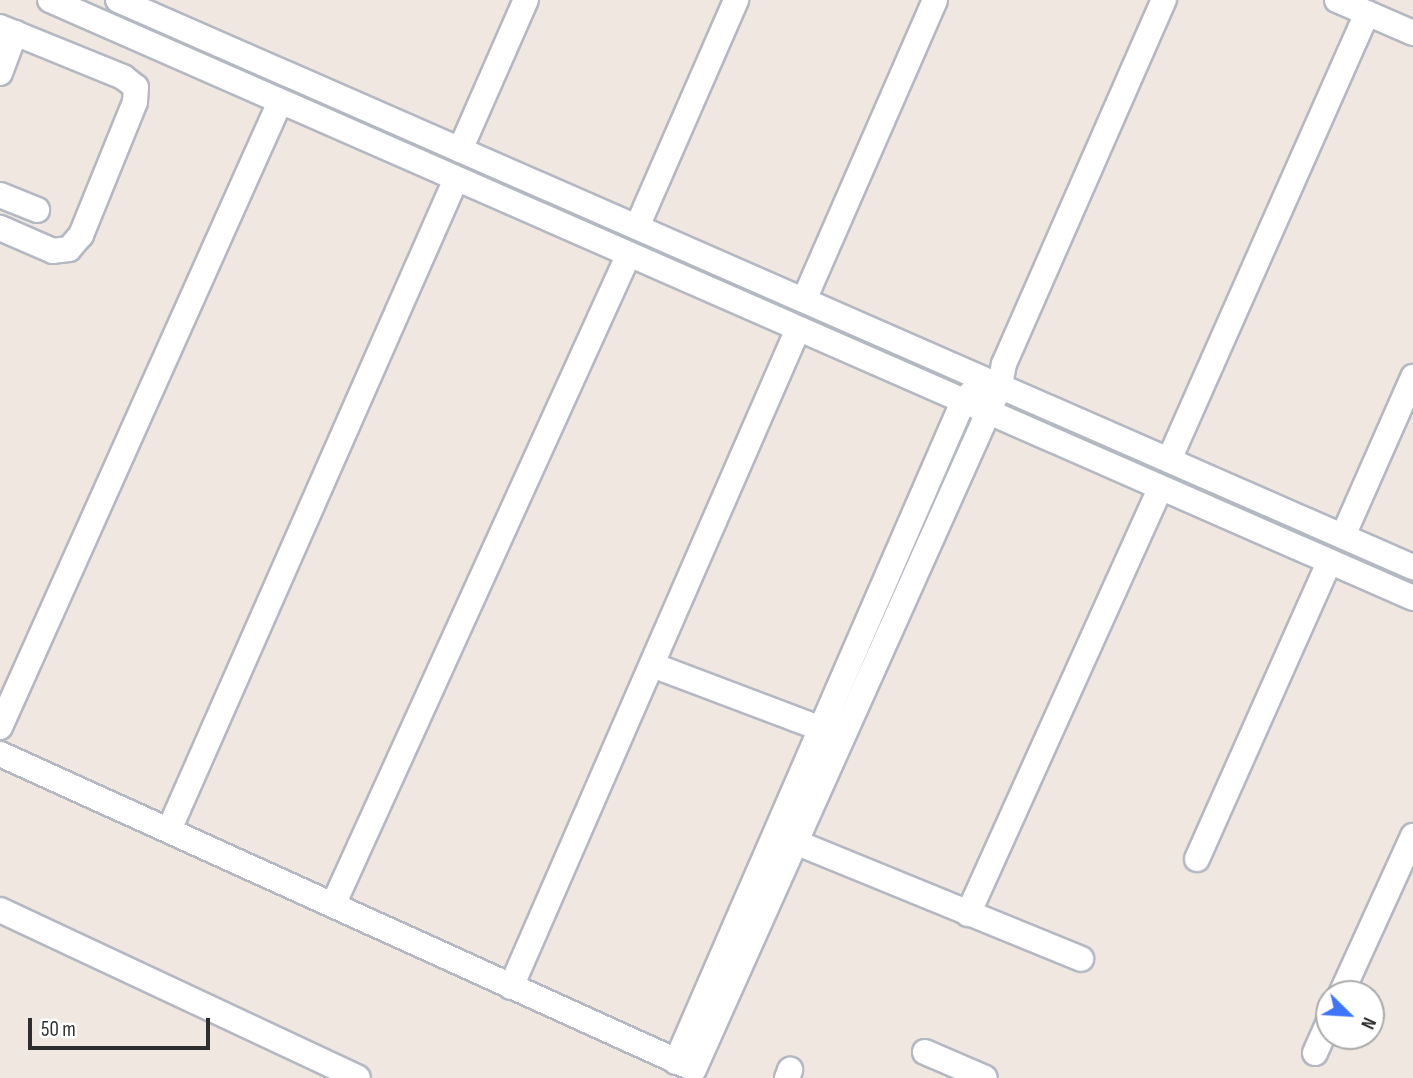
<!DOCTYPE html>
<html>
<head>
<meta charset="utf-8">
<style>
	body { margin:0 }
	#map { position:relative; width:1413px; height:1078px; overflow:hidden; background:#f0e7e0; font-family:"Sofia Sans Condensed",sans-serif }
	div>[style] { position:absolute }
	.roads { filter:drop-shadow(2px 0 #b3b8c2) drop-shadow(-2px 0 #b3b8c2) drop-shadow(0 2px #b3b8c2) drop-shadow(0 -2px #b3b8c2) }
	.minor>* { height:24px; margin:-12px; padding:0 12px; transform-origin:12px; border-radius:12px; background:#fff }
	span { translate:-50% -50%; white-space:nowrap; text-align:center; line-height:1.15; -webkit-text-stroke:5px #fff; paint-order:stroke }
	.north { position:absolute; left:1315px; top:980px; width:70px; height:70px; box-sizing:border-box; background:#fff; border:2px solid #ababab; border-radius:50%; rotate:114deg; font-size:19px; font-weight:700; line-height:28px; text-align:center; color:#2e2e2e }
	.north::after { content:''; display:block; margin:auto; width:24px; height:32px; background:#3e75ff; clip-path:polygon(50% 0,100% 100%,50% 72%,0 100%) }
	.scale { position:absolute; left:28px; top:1018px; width:182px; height:32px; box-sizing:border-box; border:4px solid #2e2e2e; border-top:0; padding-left:9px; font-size:21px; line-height:24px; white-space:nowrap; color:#2e2e2e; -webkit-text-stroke:5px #fff; paint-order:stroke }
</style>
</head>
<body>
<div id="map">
	<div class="roads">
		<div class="minor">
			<i style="left:50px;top:0;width:1488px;rotate:23.69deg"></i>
			<i style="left:118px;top:0;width:1414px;rotate:23.65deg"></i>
			<i style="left:1337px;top:0;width:83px;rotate:23.5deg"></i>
			<i style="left:0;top:27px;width:133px;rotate:22.1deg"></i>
			<i style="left:123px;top:77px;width:16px;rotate:38deg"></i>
			<i style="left:136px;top:87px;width:15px;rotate:94deg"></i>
			<i style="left:135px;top:102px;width:144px;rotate:112.1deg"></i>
			<i style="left:81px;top:235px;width:18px;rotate:131deg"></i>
			<i style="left:69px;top:249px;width:16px;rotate:173deg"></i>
			<i style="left:53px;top:251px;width:58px;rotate:-156.5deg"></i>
			<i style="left:0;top:73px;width:43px;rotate:-69.4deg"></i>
			<i style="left:460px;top:150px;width:164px;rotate:-66.3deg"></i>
			<i style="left:0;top:195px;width:40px;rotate:22deg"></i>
			<i style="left:637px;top:227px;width:248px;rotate:-66.4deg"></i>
			<i style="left:804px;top:300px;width:327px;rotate:-66.4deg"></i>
			<i style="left:1169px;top:460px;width:489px;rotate:-66.1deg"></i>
			<i style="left:1343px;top:536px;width:174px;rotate:-66.2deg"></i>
			<i style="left:655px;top:666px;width:192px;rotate:20.7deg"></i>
			<i style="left:0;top:727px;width:685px;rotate:-65.87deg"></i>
			<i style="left:0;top:754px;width:762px;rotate:24.41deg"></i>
			<i style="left:694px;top:1069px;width:748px;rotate:-65.87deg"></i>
			<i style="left:1000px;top:386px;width:22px;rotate:-80deg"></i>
			<i style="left:1004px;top:364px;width:398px;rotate:-66.3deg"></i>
			<i style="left:169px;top:830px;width:711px;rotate:-66.21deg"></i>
			<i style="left:795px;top:842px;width:309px;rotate:22.2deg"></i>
			<i style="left:1197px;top:859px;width:325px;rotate:-66deg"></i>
			<i style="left:333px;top:905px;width:713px;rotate:-65.56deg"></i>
			<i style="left:0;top:910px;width:395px;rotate:25.1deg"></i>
			<i style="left:968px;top:914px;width:466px;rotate:-65.7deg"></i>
			<i style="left:511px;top:987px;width:716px;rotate:-66.44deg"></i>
			<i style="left:1341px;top:994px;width:174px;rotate:-65.5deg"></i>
			<i style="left:925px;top:1052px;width:65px;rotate:23.4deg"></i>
			<i style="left:1315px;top:1053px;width:34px;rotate:-66deg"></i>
			<i style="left:676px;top:1062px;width:717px;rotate:-66.51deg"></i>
			<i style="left:962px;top:404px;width:16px;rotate:-50deg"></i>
			<i style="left:787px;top:1078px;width:9px;rotate:-69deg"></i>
		</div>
	</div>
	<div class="north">N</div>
	<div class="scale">50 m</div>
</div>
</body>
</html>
